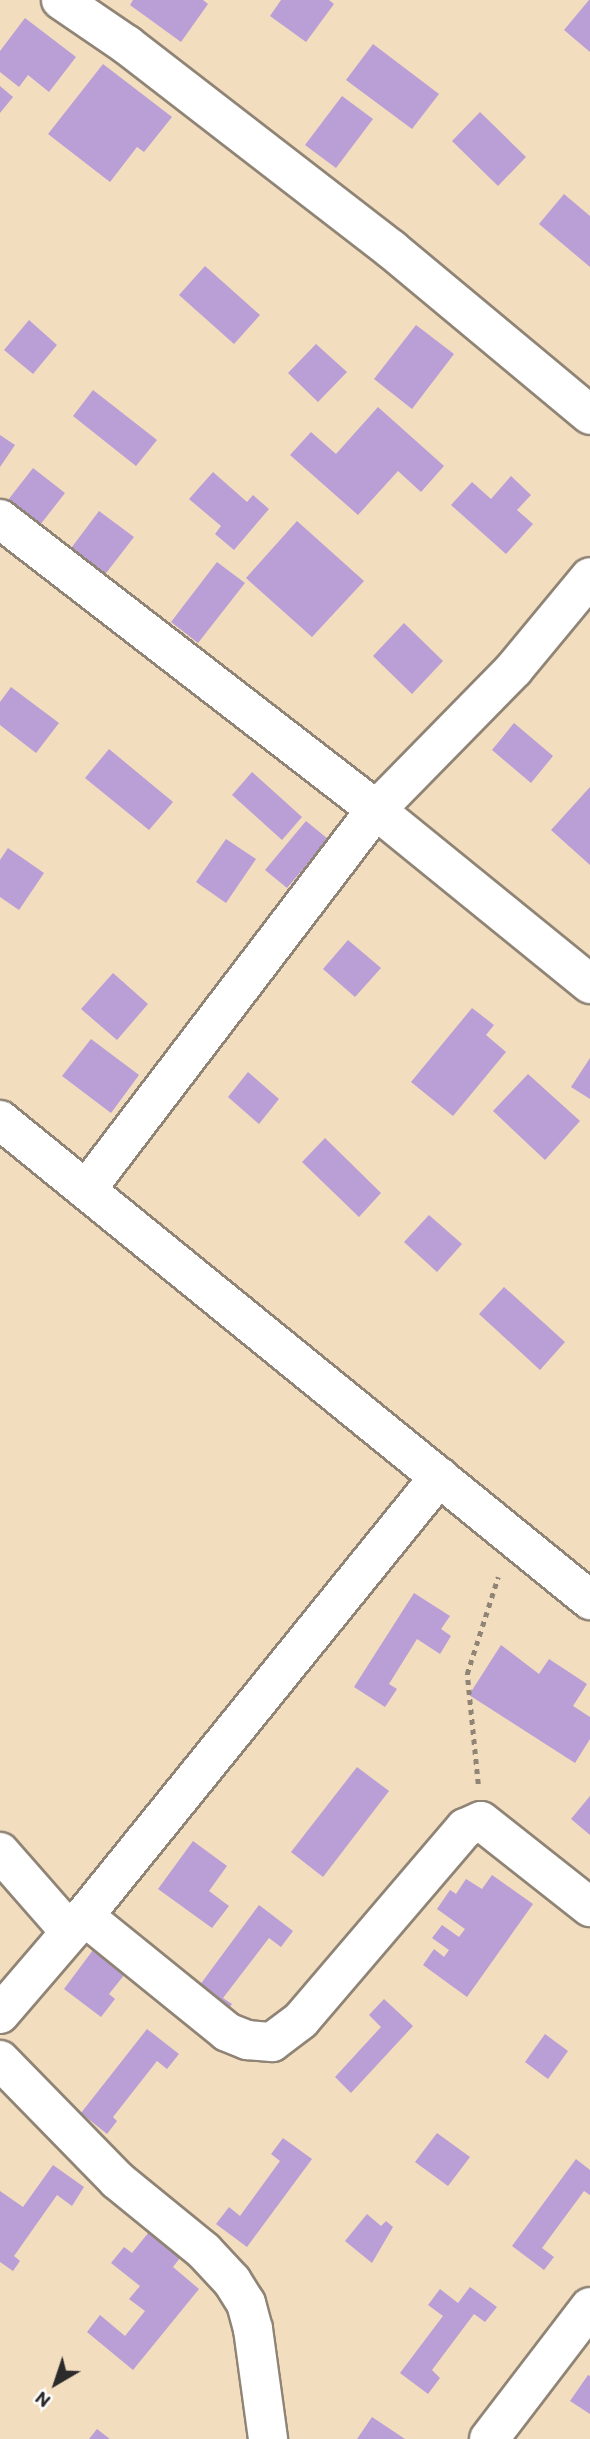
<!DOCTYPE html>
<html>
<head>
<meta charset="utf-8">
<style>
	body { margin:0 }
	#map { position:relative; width:590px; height:2439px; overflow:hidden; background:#f3ddbf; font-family:Itim,sans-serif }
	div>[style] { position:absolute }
	.building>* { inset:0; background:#ba9ed6 }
	.path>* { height:4.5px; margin-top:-2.25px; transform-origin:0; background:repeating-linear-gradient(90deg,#8f8475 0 5px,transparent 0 10px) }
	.roads { filter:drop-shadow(2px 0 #8f8475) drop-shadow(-2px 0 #8f8475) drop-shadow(0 2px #8f8475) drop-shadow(0 -2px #8f8475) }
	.street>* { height:38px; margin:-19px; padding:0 19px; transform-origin:19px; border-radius:19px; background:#fff }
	span { translate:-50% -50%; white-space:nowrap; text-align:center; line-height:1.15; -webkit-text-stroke:5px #fff; paint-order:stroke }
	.north { position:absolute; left:21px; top:2348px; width:70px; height:70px; -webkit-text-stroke:5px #fff; paint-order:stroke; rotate:219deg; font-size:19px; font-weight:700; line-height:28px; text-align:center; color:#2b2b2b }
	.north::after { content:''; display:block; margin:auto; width:24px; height:32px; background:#2b2b2b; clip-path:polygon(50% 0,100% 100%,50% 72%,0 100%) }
</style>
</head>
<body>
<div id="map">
	<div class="building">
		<i style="clip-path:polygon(133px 0,203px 0,208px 4px,181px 42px,130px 5px)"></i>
		<i style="clip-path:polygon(281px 0,329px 0,334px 4px,306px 42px,270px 16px)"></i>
		<i style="clip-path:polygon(589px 0,590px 0,590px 52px,564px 30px)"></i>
		<i style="clip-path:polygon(25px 18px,76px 57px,49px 92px,28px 75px,19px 87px,0 72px,0 51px)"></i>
		<i style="clip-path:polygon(373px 44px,439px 94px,412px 129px,346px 80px)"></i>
		<i style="clip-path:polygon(103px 64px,172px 117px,144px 152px,137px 147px,110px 182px,48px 134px)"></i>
		<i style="clip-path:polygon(0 86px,13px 97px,0 113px)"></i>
		<i style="clip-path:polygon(342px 96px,373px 119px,336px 168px,305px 145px)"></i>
		<i style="clip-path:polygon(480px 112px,526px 157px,498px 186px,452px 141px)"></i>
		<i style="clip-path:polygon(564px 194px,590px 216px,590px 267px,539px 224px)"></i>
		<i style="clip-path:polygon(205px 266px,260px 315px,234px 344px,179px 295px)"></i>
		<i style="clip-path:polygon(29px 320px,57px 345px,33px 374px,4px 350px)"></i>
		<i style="clip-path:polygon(416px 325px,454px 354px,412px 409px,374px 379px)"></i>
		<i style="clip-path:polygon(316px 344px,347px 372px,318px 402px,288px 373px)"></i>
		<i style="clip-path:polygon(93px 390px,157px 440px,136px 466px,73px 416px)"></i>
		<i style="clip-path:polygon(378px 407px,444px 466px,421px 492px,398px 471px,358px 515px,290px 455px,311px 432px,336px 454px)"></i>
		<i style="clip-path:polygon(0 435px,15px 445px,0 467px)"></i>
		<i style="clip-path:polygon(33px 468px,65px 493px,40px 525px,8px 500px)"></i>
		<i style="clip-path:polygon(213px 472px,247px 502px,253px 495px,269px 509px,234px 550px,215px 534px,221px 526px,189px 499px)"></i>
		<i style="clip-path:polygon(511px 476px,531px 495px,517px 510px,533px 524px,506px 554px,451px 505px,472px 482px,491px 499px)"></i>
		<i style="clip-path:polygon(99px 511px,134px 537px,103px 577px,69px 551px)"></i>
		<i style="clip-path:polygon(297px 521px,364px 581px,312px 637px,246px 578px)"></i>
		<i style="clip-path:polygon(217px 562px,245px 583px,198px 643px,171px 622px)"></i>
		<i style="clip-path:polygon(404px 623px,443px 661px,412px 694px,373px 656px)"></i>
		<i style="clip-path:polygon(11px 687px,59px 723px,36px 753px,0 725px,0 702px)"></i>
		<i style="clip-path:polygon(514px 723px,553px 756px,531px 783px,492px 750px)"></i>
		<i style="clip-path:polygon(109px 749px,173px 802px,149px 830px,85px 778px)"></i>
		<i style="clip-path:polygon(252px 772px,302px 817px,282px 840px,232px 795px)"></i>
		<i style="clip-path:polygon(590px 787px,590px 865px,551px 830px)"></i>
		<i style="clip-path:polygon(306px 821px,328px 839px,287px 888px,265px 870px)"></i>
		<i style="clip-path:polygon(226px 839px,256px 859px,226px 903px,196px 882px)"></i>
		<i style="clip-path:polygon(8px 848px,44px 873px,19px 910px,0 897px,0 860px)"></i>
		<i style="clip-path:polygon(348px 940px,381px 968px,355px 997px,323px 969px)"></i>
		<i style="clip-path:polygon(113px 973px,148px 1004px,117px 1040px,81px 1009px)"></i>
		<i style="clip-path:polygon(472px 1008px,494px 1025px,486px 1035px,506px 1052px,453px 1116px,411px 1082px)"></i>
		<i style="clip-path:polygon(91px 1039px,139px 1075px,111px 1113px,62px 1076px)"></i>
		<i style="clip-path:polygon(590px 1058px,590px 1099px,571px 1087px)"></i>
		<i style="clip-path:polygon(248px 1072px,279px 1099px,259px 1124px,228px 1097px)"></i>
		<i style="clip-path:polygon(528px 1074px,580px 1121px,545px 1160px,493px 1111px)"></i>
		<i style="clip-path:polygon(325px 1138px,381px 1193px,359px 1217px,302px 1162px)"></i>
		<i style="clip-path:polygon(429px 1215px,462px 1244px,437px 1272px,404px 1242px)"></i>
		<i style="clip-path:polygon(504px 1287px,565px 1342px,540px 1370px,479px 1314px)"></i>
		<i style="clip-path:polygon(414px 1593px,450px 1616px,441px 1629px,451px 1636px,440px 1654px,417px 1639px,389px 1684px,397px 1689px,385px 1707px,354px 1687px)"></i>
		<i style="clip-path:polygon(501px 1645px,539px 1674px,549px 1659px,587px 1684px,573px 1706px,590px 1717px,590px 1739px,575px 1763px,469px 1695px)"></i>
		<i style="clip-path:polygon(357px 1767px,389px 1791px,323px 1877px,291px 1852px)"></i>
		<i style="clip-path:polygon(590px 1796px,590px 1835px,571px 1819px)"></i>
		<i style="clip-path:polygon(193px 1841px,227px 1866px,209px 1891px,229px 1906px,212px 1928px,158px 1889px)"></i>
		<i style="clip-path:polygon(492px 1875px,533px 1904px,467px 1997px,423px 1965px,434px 1949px,444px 1957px,449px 1950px,432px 1938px,442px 1925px,459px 1937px,465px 1929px,437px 1909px,450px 1890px,456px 1894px,466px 1879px,482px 1889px)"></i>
		<i style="clip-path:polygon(259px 1905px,293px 1931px,281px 1947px,269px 1938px,223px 1998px,232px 2004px,224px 2015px,194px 1993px)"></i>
		<i style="clip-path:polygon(93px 1950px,125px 1974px,109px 1994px,115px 1999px,101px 2017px,64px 1989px)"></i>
		<i style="clip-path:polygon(384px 1999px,413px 2026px,351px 2093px,335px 2077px,381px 2027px,369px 2015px)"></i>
		<i style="clip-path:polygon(147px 2029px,179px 2054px,167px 2069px,157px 2061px,113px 2117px,117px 2121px,107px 2134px,81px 2113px)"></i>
		<i style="clip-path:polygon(545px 2034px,568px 2051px,548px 2079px,525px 2062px)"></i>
		<i style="clip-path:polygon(437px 2133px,470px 2157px,448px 2186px,415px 2162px)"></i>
		<i style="clip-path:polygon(283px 2138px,312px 2159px,247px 2247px,216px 2224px,229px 2207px,240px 2216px,280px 2161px,271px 2154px)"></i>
		<i style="clip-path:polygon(576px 2159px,590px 2170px,590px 2195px,584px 2191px,542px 2248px,554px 2257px,544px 2270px,512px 2246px)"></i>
		<i style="clip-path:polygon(53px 2165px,84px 2187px,72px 2206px,57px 2195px,14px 2256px,20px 2261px,13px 2271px,0 2262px,0 2191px,23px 2207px)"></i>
		<i style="clip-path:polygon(367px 2214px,381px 2226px,386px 2221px,393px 2227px,372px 2263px,345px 2241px)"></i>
		<i style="clip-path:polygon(149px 2232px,180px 2258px,173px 2267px,199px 2289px,133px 2370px,87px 2332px,100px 2315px,125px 2336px,145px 2311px,129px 2299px,140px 2286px,111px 2263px,124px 2247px,132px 2253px)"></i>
		<i style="clip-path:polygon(470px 2287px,497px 2307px,485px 2322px,474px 2314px,432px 2370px,440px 2378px,428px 2394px,400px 2373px,443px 2316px,428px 2305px,440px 2289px,458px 2303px)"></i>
		<i style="clip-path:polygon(588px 2375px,590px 2376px,590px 2414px,570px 2401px)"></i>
		<i style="clip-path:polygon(372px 2417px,405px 2439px,357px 2439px)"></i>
		<i style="clip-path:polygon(97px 2429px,110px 2439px,89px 2439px)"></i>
	</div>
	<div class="path">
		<i style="left:478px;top:1784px;width:111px;rotate:-95.7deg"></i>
		<i style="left:467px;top:1674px;width:102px;rotate:-72.3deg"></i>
	</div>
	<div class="roads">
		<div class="street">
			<i style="left:61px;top:0;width:80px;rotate:34.3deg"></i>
			<i style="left:127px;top:45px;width:334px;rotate:37.7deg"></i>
			<i style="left:391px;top:249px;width:259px;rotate:39.8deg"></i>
			<i style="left:0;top:519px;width:475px;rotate:37.7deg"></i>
			<i style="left:376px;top:810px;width:276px;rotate:39.1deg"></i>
			<i style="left:0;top:1120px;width:761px;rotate:39.13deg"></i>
			<i style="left:86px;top:1190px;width:478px;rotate:-52.7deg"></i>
			<i style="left:376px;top:810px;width:197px;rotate:-45.6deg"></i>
			<i style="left:514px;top:669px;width:119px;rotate:-50.4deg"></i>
			<i style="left:0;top:1852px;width:106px;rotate:48.8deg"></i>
			<i style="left:84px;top:1916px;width:184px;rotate:39deg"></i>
			<i style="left:227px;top:2032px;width:22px;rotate:22deg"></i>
			<i style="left:247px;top:2040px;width:25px;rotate:5deg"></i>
			<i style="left:272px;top:2042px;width:36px;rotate:-37deg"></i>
			<i style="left:301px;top:2020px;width:253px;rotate:-49.5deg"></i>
			<i style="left:465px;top:1828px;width:17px;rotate:-24deg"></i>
			<i style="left:481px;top:1821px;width:139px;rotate:38.3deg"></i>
			<i style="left:0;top:2014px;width:129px;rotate:-49.4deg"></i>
			<i style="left:84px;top:1916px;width:565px;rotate:-51.04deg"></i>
			<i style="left:0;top:2060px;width:168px;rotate:45.7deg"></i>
			<i style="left:117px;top:2180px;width:112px;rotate:39.2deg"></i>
			<i style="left:204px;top:2251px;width:41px;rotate:47deg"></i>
			<i style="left:232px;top:2281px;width:26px;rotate:58deg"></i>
			<i style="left:246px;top:2303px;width:27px;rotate:75deg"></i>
			<i style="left:253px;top:2329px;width:111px;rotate:82.2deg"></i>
			<i style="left:489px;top:2439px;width:166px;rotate:-52.6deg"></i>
		</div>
	</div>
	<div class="north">N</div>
</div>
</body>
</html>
